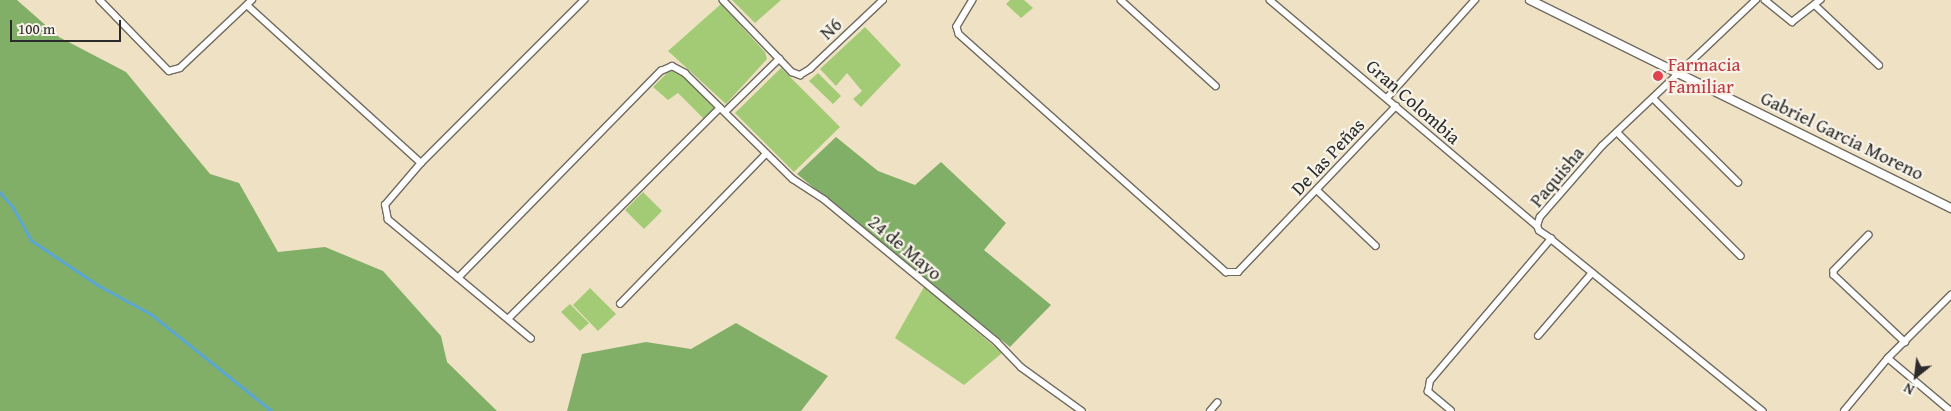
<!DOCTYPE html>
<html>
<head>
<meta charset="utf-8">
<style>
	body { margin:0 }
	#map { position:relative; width:1951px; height:411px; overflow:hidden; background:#efe1c4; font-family:"Gentium Book Plus",serif }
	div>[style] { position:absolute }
	.green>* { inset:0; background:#a3cb76 }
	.forest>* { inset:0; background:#82af67 }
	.stream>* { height:2.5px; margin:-1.25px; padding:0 1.25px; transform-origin:1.25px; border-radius:1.25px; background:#5aa7d3 }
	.roads { filter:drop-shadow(1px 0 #706b61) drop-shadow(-1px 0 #706b61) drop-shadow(0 1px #706b61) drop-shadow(0 -1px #706b61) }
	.minor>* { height:5.5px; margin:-2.75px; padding:0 2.75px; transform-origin:2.75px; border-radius:2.75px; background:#fff }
	.tertiary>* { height:8px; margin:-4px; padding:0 4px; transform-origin:4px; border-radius:4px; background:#fff }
	.dots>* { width:14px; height:14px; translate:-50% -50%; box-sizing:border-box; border:2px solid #f7f3e8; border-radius:50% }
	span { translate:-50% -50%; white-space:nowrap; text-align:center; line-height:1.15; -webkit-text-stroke:4.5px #f7f3e8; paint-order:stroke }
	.street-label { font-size:19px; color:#2b2b2b }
	.health-label { font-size:19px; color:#be3a42 }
	.left { translate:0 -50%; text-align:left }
	.north { position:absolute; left:1891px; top:351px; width:50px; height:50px; -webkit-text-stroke:4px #f7f3e8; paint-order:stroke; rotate:209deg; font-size:14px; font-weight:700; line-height:20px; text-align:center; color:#2b2b2b }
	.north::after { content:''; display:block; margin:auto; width:18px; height:22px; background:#2b2b2b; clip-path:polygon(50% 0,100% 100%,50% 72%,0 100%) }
	.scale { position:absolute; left:10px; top:20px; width:111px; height:22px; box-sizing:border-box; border:2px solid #2b2b2b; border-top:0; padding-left:6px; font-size:15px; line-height:18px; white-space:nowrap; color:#2b2b2b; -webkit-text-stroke:4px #f7f3e8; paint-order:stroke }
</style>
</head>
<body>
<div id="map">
	<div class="green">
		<i style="clip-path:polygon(732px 0,781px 0,755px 23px)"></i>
		<i style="clip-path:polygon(1010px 0,1024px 0,1033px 8px,1021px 18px,1006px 4px)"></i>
		<i style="clip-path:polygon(721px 4px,765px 52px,767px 59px,726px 104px,668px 51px)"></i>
		<i style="clip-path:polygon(865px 27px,901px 65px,861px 107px,853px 99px,862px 91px,847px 73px,836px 86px,820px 69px)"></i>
		<i style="clip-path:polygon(781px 68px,840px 127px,794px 172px,735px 113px)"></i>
		<i style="clip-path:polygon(670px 70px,685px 77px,715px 107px,704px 119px,678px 93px,668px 100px,653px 87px)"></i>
		<i style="clip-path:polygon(818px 73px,841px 96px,833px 104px,809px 81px)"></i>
		<i style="clip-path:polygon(643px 192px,662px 211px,644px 229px,625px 210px)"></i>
		<i style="clip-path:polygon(924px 287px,1002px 353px,964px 385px,895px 338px)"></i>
		<i style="clip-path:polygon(590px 288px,616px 314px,598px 331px,573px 305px)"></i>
		<i style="clip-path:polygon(570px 304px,589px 323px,580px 331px,561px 312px)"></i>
	</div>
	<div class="forest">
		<i style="clip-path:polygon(0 0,17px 0,59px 37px,126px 72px,210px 174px,239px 183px,278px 252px,325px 247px,383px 271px,441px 336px,447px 362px,497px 411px,0 411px)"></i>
		<i style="clip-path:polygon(836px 137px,878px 171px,915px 185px,941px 162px,1006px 223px,984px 250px,1051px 305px,1010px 347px,797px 174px)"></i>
		<i style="clip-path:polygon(736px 323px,828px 376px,801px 411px,567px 411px,582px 354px,646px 342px,691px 349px)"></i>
	</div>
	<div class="stream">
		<i style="left:0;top:192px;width:20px;rotate:49deg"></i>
		<i style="left:13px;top:207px;width:38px;rotate:61deg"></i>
		<i style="left:31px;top:240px;width:81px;rotate:33.9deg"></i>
		<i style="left:98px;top:285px;width:60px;rotate:28.7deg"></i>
		<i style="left:151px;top:314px;width:155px;rotate:38.7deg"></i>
	</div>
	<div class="roads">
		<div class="minor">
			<i style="left:100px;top:0;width:99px;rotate:45.8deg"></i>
			<i style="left:169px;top:71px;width:11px;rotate:-15deg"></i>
			<i style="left:180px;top:68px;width:99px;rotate:-43.4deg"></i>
			<i style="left:723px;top:0;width:100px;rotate:46.2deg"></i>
			<i style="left:792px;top:72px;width:9px;rotate:21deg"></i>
			<i style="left:800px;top:75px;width:12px;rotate:-31deg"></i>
			<i style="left:810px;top:69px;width:100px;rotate:-43.4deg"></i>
			<i style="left:973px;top:0;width:31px;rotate:121deg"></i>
			<i style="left:957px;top:27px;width:7px;rotate:74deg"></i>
			<i style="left:959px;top:34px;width:358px;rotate:41.7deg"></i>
			<i style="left:1226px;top:272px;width:12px"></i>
			<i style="left:1238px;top:272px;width:229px;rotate:-46.4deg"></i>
			<i style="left:1121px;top:0;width:128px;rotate:42.2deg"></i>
			<i style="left:1270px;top:0;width:350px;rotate:40.2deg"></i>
			<i style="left:1765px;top:0;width:35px;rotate:39deg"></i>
			<i style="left:1792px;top:22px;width:36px;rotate:-38deg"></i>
			<i style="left:247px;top:5px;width:235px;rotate:42.2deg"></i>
			<i style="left:1815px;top:5px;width:88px;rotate:43.2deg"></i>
			<i style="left:1387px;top:98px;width:132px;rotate:-48.1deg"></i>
			<i style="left:1653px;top:98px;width:120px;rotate:44.7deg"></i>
			<i style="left:725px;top:112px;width:76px;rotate:-44.5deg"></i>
			<i style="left:1617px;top:132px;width:175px;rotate:45deg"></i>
			<i style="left:1317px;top:190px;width:81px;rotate:43.5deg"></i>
			<i style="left:1869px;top:235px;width:50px;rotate:134.2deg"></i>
			<i style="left:1834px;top:271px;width:4px;rotate:90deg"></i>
			<i style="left:1834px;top:275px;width:98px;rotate:43.3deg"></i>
			<i style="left:1551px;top:239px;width:273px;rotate:39.1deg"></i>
			<i style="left:458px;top:278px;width:290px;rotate:-45.6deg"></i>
			<i style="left:661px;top:71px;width:12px;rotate:-24deg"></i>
			<i style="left:672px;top:66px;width:15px;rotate:28deg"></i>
			<i style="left:685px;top:73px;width:151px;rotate:44.5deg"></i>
			<i style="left:793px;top:179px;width:38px;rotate:33deg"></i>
			<i style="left:825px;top:200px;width:223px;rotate:39.5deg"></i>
			<i style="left:997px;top:342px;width:35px;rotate:46deg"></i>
			<i style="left:1021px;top:367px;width:75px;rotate:35.8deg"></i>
			<i style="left:620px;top:304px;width:209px;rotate:-45.8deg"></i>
			<i style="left:508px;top:319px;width:299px;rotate:-44.9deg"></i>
			<i style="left:1538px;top:336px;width:83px;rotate:-49.4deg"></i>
			<i style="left:531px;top:339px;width:186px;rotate:-140.2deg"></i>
			<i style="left:388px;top:220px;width:15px;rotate:-101deg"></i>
			<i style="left:385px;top:205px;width:55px;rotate:-49.4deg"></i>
			<i style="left:421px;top:163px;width:231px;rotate:-45deg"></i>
			<i style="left:1888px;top:358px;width:82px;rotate:40.1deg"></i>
			<i style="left:1210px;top:411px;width:11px;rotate:-49deg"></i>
			<i style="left:1451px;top:411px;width:30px;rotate:-140deg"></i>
			<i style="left:1428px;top:392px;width:11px;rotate:-80deg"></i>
			<i style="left:1430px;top:381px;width:187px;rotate:-49.6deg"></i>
			<i style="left:1551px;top:239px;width:14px;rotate:-146deg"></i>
			<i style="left:1539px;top:231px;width:5px;rotate:-112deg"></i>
			<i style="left:1537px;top:226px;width:9px;rotate:-72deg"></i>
			<i style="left:1540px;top:217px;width:94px;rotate:-48.9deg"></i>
			<i style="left:1602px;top:146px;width:212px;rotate:-43.5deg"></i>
			<i style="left:1844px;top:411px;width:69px;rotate:-50.3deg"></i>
			<i style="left:1888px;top:358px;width:89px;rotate:-45deg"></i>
		</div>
		<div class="tertiary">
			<i style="left:1530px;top:0;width:470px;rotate:26.3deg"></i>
		</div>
	</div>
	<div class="dots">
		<i style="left:1658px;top:76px;background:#e0444e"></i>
	</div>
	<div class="street-label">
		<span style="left:831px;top:29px;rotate:-43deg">N6</span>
		<span style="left:1413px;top:102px;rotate:41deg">Gran Colombia</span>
		<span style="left:1842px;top:136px;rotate:26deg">Gabriel Garcia Moreno</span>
		<span style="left:1328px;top:157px;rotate:-47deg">De las Peñas</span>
		<span style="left:1557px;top:177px;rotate:-50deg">Paquisha</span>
		<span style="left:905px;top:248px;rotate:40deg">24 de Mayo</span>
	</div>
	<div class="health-label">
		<span class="left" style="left:1668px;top:76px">Farmacia<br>Familiar</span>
	</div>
	<div class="north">N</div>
	<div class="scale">100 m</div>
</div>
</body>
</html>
